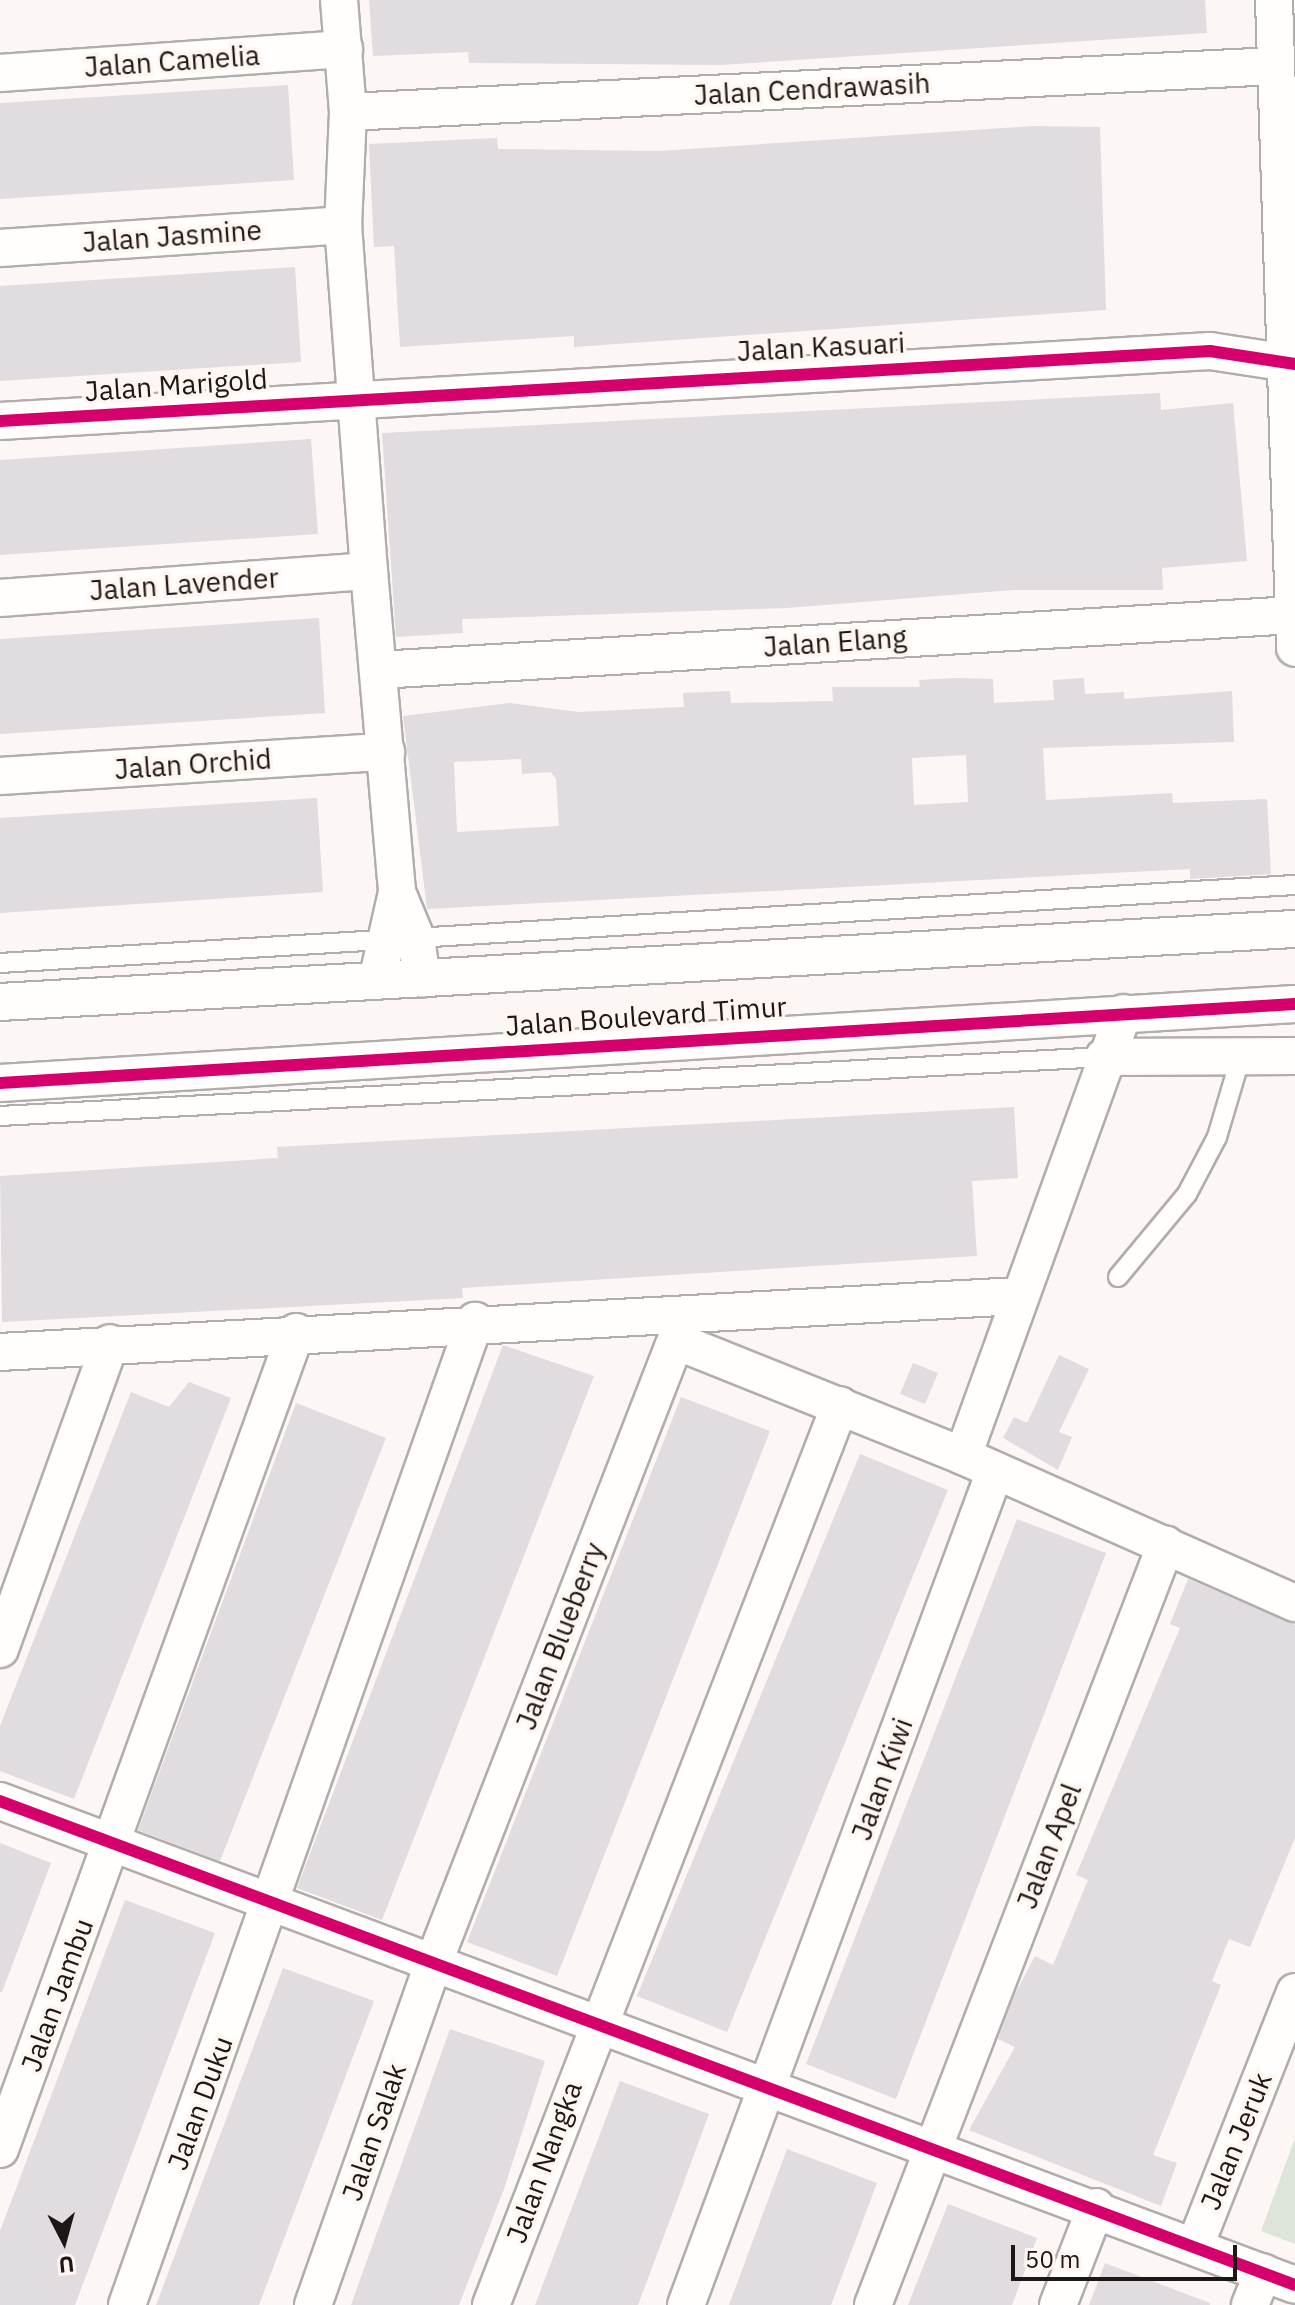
<!DOCTYPE html>
<html>
<head>
<meta charset="utf-8">
<style>
	body { margin:0 }
	#map { position:relative; width:1295px; height:2305px; overflow:hidden; background:#fcf6f4; font-family:"IBM Plex Sans",sans-serif }
	div>[style] { position:absolute }
	.green>* { inset:0; background:#dde5db }
	.building>* { inset:0; background:#e1dce0 }
	.roads { filter:drop-shadow(2px 0 #b2adac) drop-shadow(-2px 0 #b2adac) drop-shadow(0 2px #b2adac) drop-shadow(0 -2px #b2adac) }
	.service>* { height:18px; margin:-9px; padding:0 9px; transform-origin:9px; border-radius:9px; background:#fffefd }
	.minor>* { height:36px; margin:-18px; padding:0 18px; transform-origin:18px; border-radius:18px; background:#fffefd }
	.cycleway>* { height:12px; margin:-6px; padding:0 6px; transform-origin:6px; border-radius:6px; background:#d6006c }
	span { translate:-50% -50%; white-space:nowrap; text-align:center; line-height:1.15; -webkit-text-stroke:7px #fff5f1; paint-order:stroke }
	.street-label { font-size:28px; color:#1d1816 }
	.north { position:absolute; left:24px; top:2201px; width:80px; height:80px; -webkit-text-stroke:6px #fff5f1; paint-order:stroke; rotate:174deg; font-size:22px; font-weight:700; line-height:32px; text-align:center; color:#1d1816 }
	.north::after { content:''; display:block; margin:auto; width:28px; height:36px; background:#1d1816; clip-path:polygon(50% 0,100% 100%,50% 72%,0 100%) }
	.scale { position:absolute; left:1011px; top:2245px; width:226px; height:36px; box-sizing:border-box; border:4px solid #1d1816; border-top:0; padding-left:10px; font-size:24px; line-height:28px; white-space:nowrap; color:#1d1816; -webkit-text-stroke:6px #fff5f1; paint-order:stroke }
</style>
</head>
<body>
<div id="map">
	<div class="green">
		<i style="clip-path:polygon(1295px 2138px,1295px 2244px,1261px 2231px)"></i>
	</div>
	<div class="building">
		<i style="clip-path:polygon(369px 0,1205px 0,1207px 33px,721px 65px,469px 63px,468px 52px,373px 56px)"></i>
		<i style="clip-path:polygon(288px 85px,294px 180px,0 199px,0 103px)"></i>
		<i style="clip-path:polygon(1033px 126px,1100px 127px,1106px 310px,574px 347px,574px 336px,400px 347px,394px 246px,374px 247px,369px 144px,497px 138px,498px 149px,659px 151px)"></i>
		<i style="clip-path:polygon(295px 267px,301px 362px,0 381px,0 286px)"></i>
		<i style="clip-path:polygon(1160px 393px,1161px 410px,1233px 403px,1247px 561px,1162px 568px,1163px 590px,1013px 590px,787px 608px,462px 619px,463px 633px,396px 637px,382px 433px)"></i>
		<i style="clip-path:polygon(311px 439px,318px 534px,0 555px,0 460px)"></i>
		<i style="clip-path:polygon(319px 618px,325px 713px,0 734px,0 639px)"></i>
		<i style="clip-path:polygon(evenodd,958px 678px,993px 679px,994px 703px,1054px 700px,1053px 680px,1084px 678px,1085px 694px,1124px 692px,1124px 699px,1232px 691px,1234px 742px,1043px 748px,1046px 800px,1172px 793px,1173px 803px,1267px 799px,1271px 874px,1190px 879px,1190px 869px,427px 909px,403px 716px,510px 703px,578px 712px,684px 707px,683px 693px,730px 691px,731px 703px,833px 701px,832px 687px,920px 687px,919px 680px,958px 678px,966px 755px,968px 802px,914px 805px,912px 758px,966px 755px,958px 678px,521px 759px,522px 774px,551px 772px,556px 779px,559px 826px,457px 832px,454px 762px,521px 759px)"></i>
		<i style="clip-path:polygon(317px 798px,323px 892px,0 913px,0 818px)"></i>
		<i style="clip-path:polygon(1014px 1107px,1018px 1178px,972px 1181px,977px 1256px,462px 1288px,463px 1298px,2px 1322px,0 1176px,278px 1158px,277px 1147px)"></i>
		<i style="clip-path:polygon(503px 1345px,594px 1376px,382px 1920px,297px 1888px)"></i>
		<i style="clip-path:polygon(1059px 1355px,1089px 1369px,1059px 1432px,1072px 1437px,1058px 1470px,1003px 1438px,1014px 1417px,1027px 1423px)"></i>
		<i style="clip-path:polygon(913px 1363px,938px 1373px,925px 1404px,900px 1394px)"></i>
		<i style="clip-path:polygon(189px 1382px,231px 1398px,74px 1799px,0 1771px,0 1726px,131px 1392px,169px 1407px)"></i>
		<i style="clip-path:polygon(681px 1397px,770px 1431px,557px 1976px,467px 1942px)"></i>
		<i style="clip-path:polygon(296px 1403px,386px 1438px,220px 1861px,138px 1830px)"></i>
		<i style="clip-path:polygon(860px 1454px,948px 1490px,727px 2032px,637px 1996px)"></i>
		<i style="clip-path:polygon(1017px 1519px,1106px 1553px,896px 2099px,806px 2064px)"></i>
		<i style="clip-path:polygon(1188px 1579px,1295px 1625px,1295px 1838px,1250px 1947px,1229px 1939px,1212px 1981px,1221px 1985px,1153px 2155px,1177px 2163px,1161px 2206px,969px 2130px,1015px 2047px,998px 2039px,1014px 1996px,1035px 1956px,1053px 1965px,1088px 1880px,1076px 1875px,1180px 1628px,1170px 1624px)"></i>
		<i style="clip-path:polygon(0 1843px,51px 1863px,2px 1992px,0 1992px)"></i>
		<i style="clip-path:polygon(125px 1900px,215px 1933px,75px 2305px,0 2305px,0 2231px)"></i>
		<i style="clip-path:polygon(283px 1968px,374px 2001px,259px 2305px,156px 2305px)"></i>
		<i style="clip-path:polygon(450px 2029px,545px 2061px,504px 2189px,459px 2305px,351px 2305px)"></i>
		<i style="clip-path:polygon(620px 2081px,709px 2114px,677px 2201px,638px 2305px,535px 2305px)"></i>
		<i style="clip-path:polygon(787px 2149px,877px 2183px,856px 2239px,831px 2305px,729px 2305px)"></i>
		<i style="clip-path:polygon(948px 2204px,1037px 2238px,1012px 2305px,908px 2305px)"></i>
		<i style="clip-path:polygon(1105px 2263px,1210px 2303px,1210px 2305px,1089px 2305px)"></i>
	</div>
	<div class="roads">
		<div class="service">
			<i style="left:0;top:963px;width:1297px;rotate:-3.45deg"></i>
			<i style="left:0;top:1116px;width:1106px;rotate:-3.06deg"></i>
			<i style="left:1118px;top:1277px;width:108px;rotate:-50.3deg"></i>
			<i style="left:1187px;top:1194px;width:64px;rotate:-62.2deg"></i>
			<i style="left:1217px;top:1137px;width:84px;rotate:-73.5deg"></i>
		</div>
		<div class="minor">
			<i style="left:339px;top:0;width:112px;rotate:85.4deg"></i>
			<i style="left:348px;top:112px;width:113px;rotate:92.5deg"></i>
			<i style="left:343px;top:225px;width:347px;rotate:85.7deg"></i>
			<i style="left:369px;top:571px;width:322px;rotate:85deg"></i>
			<i style="left:397px;top:892px;width:50px;rotate:67.6deg"></i>
			<i style="left:416px;top:938px;width:41px;rotate:81.7deg"></i>
			<i style="left:1274px;top:0;width:648px;rotate:88.14deg"></i>
			<i style="left:0;top:73px;width:345px;rotate:-4deg"></i>
			<i style="left:348px;top:112px;width:929px;rotate:-2.84deg"></i>
			<i style="left:0;top:248px;width:344px;rotate:-3.8deg"></i>
			<i style="left:0;top:421px;width:1212px;rotate:-3.31deg"></i>
			<i style="left:1210px;top:351px;width:86px;rotate:8.7deg"></i>
			<i style="left:0;top:598px;width:370px;rotate:-4.2deg"></i>
			<i style="left:379px;top:670px;width:918px;rotate:-3.44deg"></i>
			<i style="left:0;top:776px;width:387px;rotate:-3.6deg"></i>
			<i style="left:377px;top:981px;width:91px;rotate:-77.3deg"></i>
			<i style="left:0;top:1002px;width:1297px;rotate:-3.23deg"></i>
			<i style="left:1104px;top:1057px;width:191px;rotate:-0.3deg"></i>
			<i style="left:0;top:1083px;width:1297px;rotate:-3.49deg"></i>
			<i style="left:676px;top:1341px;width:309px;rotate:21.8deg"></i>
			<i style="left:963px;top:1456px;width:363px;rotate:23.9deg"></i>
			<i style="left:0;top:1352px;width:1018px;rotate:-3.15deg"></i>
			<i style="left:963px;top:1456px;width:471px;rotate:-70.1deg"></i>
			<i style="left:0;top:1649px;width:325px;rotate:-70.2deg"></i>
			<i style="left:0;top:1801px;width:1382px;rotate:20.49deg"></i>
			<i style="left:0;top:2149px;width:869px;rotate:-70.08deg"></i>
			<i style="left:1195px;top:2246px;width:273px;rotate:-68.5deg"></i>
			<i style="left:127px;top:2305px;width:1044px;rotate:-70.52deg"></i>
			<i style="left:313px;top:2305px;width:367px;rotate:-70.6deg"></i>
			<i style="left:435px;top:1959px;width:692px;rotate:-68.74deg"></i>
			<i style="left:491px;top:2305px;width:965px;rotate:-68.8deg"></i>
			<i style="left:686px;top:2305px;width:889px;rotate:-69.67deg"></i>
			<i style="left:873px;top:2305px;width:815px;rotate:-68.94deg"></i>
			<i style="left:1058px;top:2305px;width:105px;rotate:-68.8deg"></i>
			<i style="left:1250px;top:2305px;width:35px;rotate:-68deg"></i>
		</div>
	</div>
	<div class="cycleway">
		<i style="left:0;top:421px;width:1212px;rotate:-3.31deg"></i>
		<i style="left:1210px;top:351px;width:86px;rotate:8.7deg"></i>
		<i style="left:0;top:1083px;width:1297px;rotate:-3.49deg"></i>
		<i style="left:0;top:1801px;width:1382px;rotate:20.49deg"></i>
	</div>
	<div class="street-label">
		<span style="left:172px;top:61px;rotate:-4deg">Jalan Camelia</span>
		<span style="left:812px;top:89px;rotate:-3deg">Jalan Cendrawasih</span>
		<span style="left:172px;top:236px;rotate:-4deg">Jalan Jasmine</span>
		<span style="left:821px;top:347px;rotate:-3deg">Jalan Kasuari</span>
		<span style="left:176px;top:385px;rotate:-4deg">Jalan Marigold</span>
		<span style="left:184px;top:584px;rotate:-4deg">Jalan Lavender</span>
		<span style="left:835px;top:642px;rotate:-4deg">Jalan Elang</span>
		<span style="left:193px;top:764px;rotate:-4deg">Jalan Orchid</span>
		<span style="left:646px;top:1016px;rotate:-4deg">Jalan Boulevard Timur</span>
		<span style="left:560px;top:1636px;rotate:-69deg">Jalan Blueberry</span>
		<span style="left:882px;top:1779px;rotate:-70deg">Jalan Kiwi</span>
		<span style="left:1049px;top:1846px;rotate:-69deg">Jalan Apel</span>
		<span style="left:57px;top:1995px;rotate:-70deg">Jalan Jambu</span>
		<span style="left:200px;top:2103px;rotate:-70deg">Jalan Duku</span>
		<span style="left:374px;top:2132px;rotate:-71deg">Jalan Salak</span>
		<span style="left:1236px;top:2141px;rotate:-68deg">Jalan Jeruk</span>
		<span style="left:544px;top:2162px;rotate:-70deg">Jalan Nangka</span>
	</div>
	<div class="north">U</div>
	<div class="scale">50 m</div>
</div>
</body>
</html>
